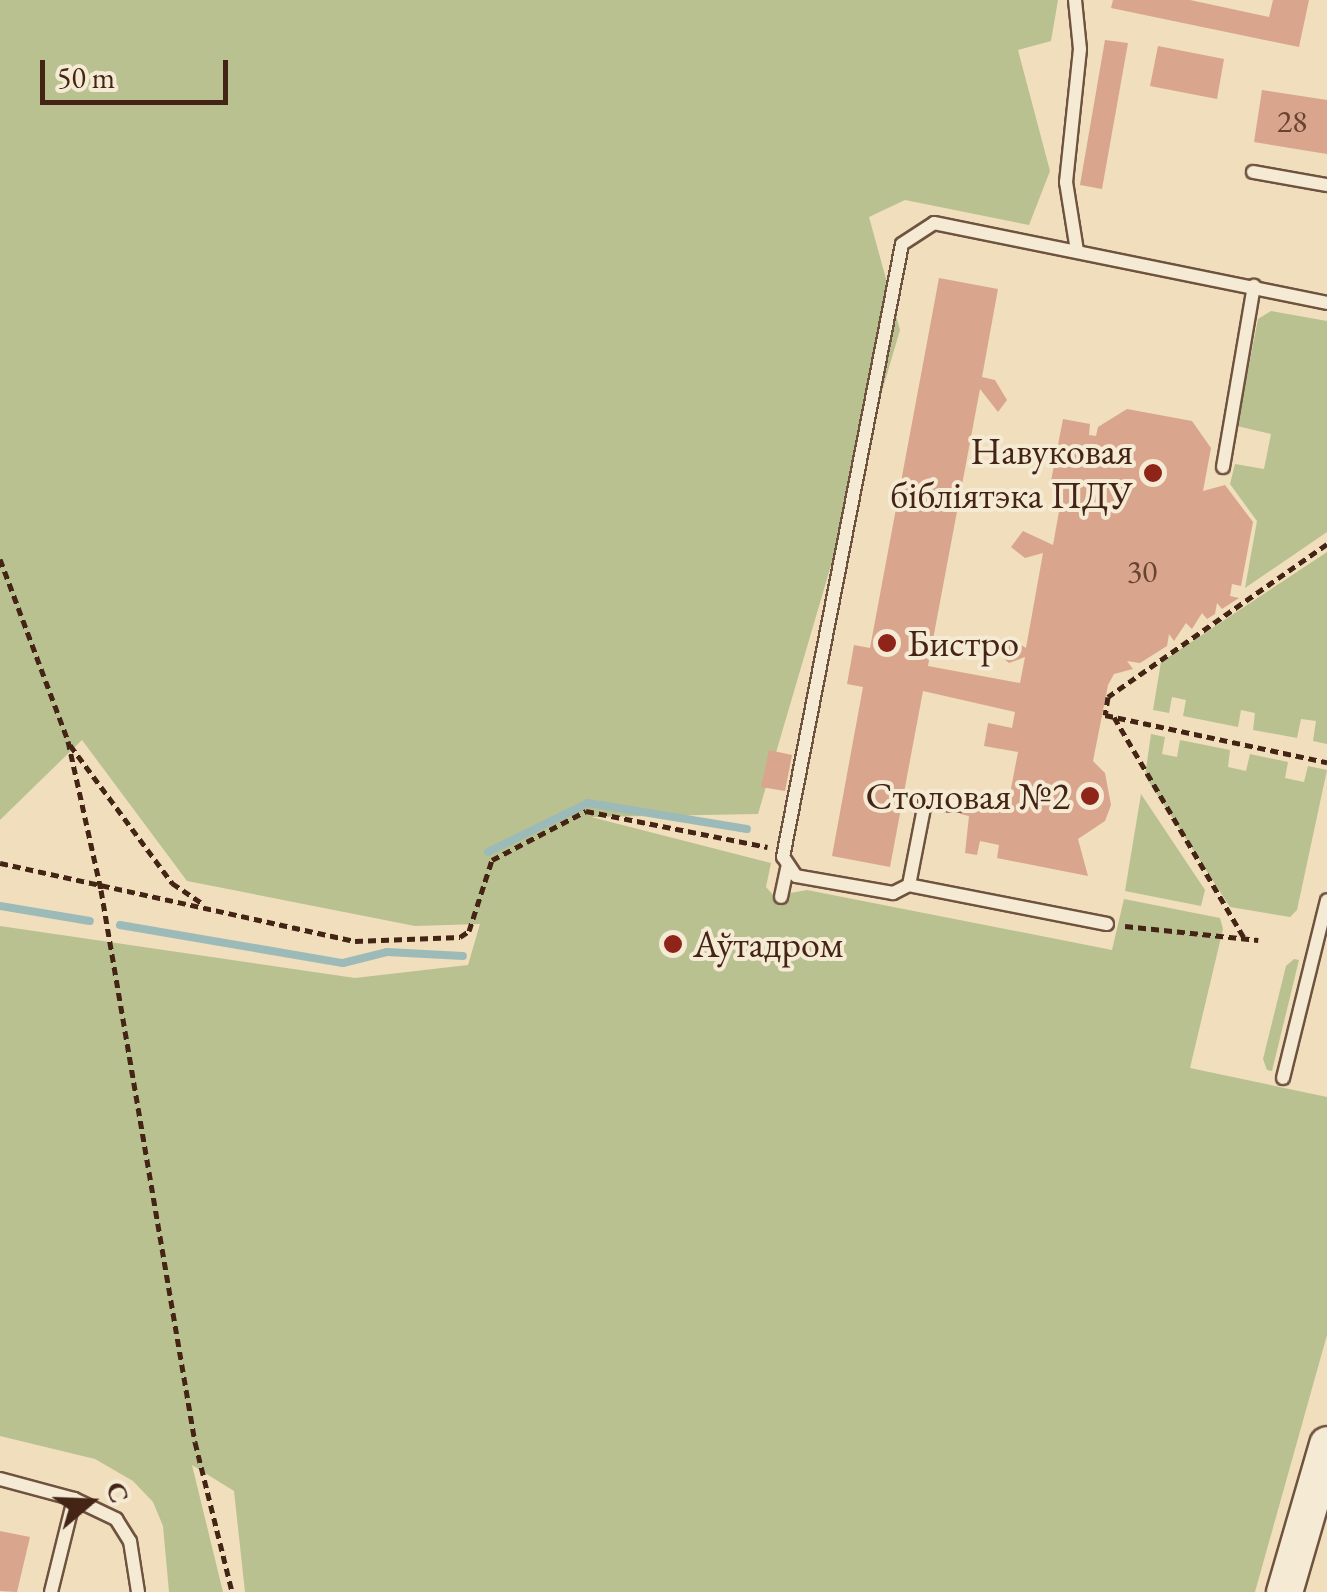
<!DOCTYPE html>
<html>
<head>
<meta charset="utf-8">
<style>
	body { margin:0 }
	#map { position:relative; width:1327px; height:1592px; overflow:hidden; background:#f0debc; font-family:"EB Garamond",serif }
	div>[style] { position:absolute }
	.green>* { inset:0; background:#b9c191 }
	.stream>* { height:8px; margin:-4px; padding:0 4px; transform-origin:4px; border-radius:4px; background:#9cbbb8 }
	.building>* { inset:0; background:#d9a68d }
	.path>* { height:5px; margin-top:-2.5px; transform-origin:0; background:repeating-linear-gradient(90deg,#442415 0 8px,transparent 0 13px) }
	.roads { filter:drop-shadow(2px 0 #6f523f) drop-shadow(-2px 0 #6f523f) drop-shadow(0 2px #6f523f) drop-shadow(0 -2px #6f523f) }
	.lane>* { height:12px; margin:-6px; padding:0 6px; transform-origin:6px; border-radius:6px; background:#f5ead3 }
	.secondary>* { height:35px; margin:-17.5px; padding:0 17.5px; transform-origin:17.5px; border-radius:17.5px; background:#f5ead3 }
	.dots>* { width:28px; height:28px; translate:-50% -50%; box-sizing:border-box; border:5px solid #f5ead3; border-radius:50% }
	span { translate:-50% -50%; white-space:nowrap; text-align:center; line-height:1.15; -webkit-text-stroke:8px #f5ead3; paint-order:stroke }
	.number-label { font-size:32px; color:#694433 }
	.number-label span { -webkit-text-stroke-width:0 }
	.poi-label { font-size:38px; color:#442415 }
	.right { translate:-100% -50%; text-align:right }
	.left { translate:0 -50%; text-align:left }
	.north { position:absolute; left:40px; top:1452px; width:100px; height:100px; -webkit-text-stroke:8px #f5ead3; paint-order:stroke; rotate:71deg; font-size:28px; font-weight:700; line-height:40px; text-align:center; color:#442415 }
	.north::after { content:''; display:block; margin:auto; width:35px; height:45px; background:#442415; clip-path:polygon(50% 0,100% 100%,50% 72%,0 100%) }
	.scale { position:absolute; left:40px; top:60px; width:188px; height:45px; box-sizing:border-box; border:5px solid #442415; border-top:0; padding-left:12px; font-size:30px; line-height:35px; white-space:nowrap; color:#442415; -webkit-text-stroke:8px #f5ead3; paint-order:stroke }
</style>
</head>
<body>
<div id="map">
	<div class="green">
		<i style="clip-path:polygon(0 0,1058px 0,1051px 41px,1018px 50px,1050px 171px,1029px 225px,905px 200px,869px 217px,900px 330px,758px 814px,591px 817px,771px 863px,766px 887px,774px 896px,807px 890px,1112px 950px,1124px 899px,1220px 918px,1223px 929px,1190px 1068px,1327px 1097px,1327px 1335px,1255px 1592px,245px 1592px,234px 1491px,192px 1465px,223px 1592px,169px 1592px,163px 1526px,153px 1502px,133px 1481px,95px 1459px,0 1436px,0 926px,355px 978px,468px 965px,480px 924px,415px 926px,187px 881px,82px 740px,0 820px)"></i>
		<i style="clip-path:polygon(1271px 311px,1327px 321px,1327px 532px,1245px 588px,1257px 521px,1230px 484px,1235px 464px,1264px 469px,1271px 434px,1237px 426px,1258px 319px)"></i>
		<i style="clip-path:polygon(1327px 552px,1327px 744px,1313px 741px,1316px 721px,1301px 719px,1297px 738px,1253px 730px,1255px 713px,1241px 710px,1238px 727px,1183px 716px,1186px 700px,1172px 697px,1169px 713px,1153px 710px,1161px 662px)"></i>
		<i style="clip-path:polygon(1151px 734px,1165px 737px,1162px 754px,1177px 757px,1180px 740px,1230px 750px,1228px 767px,1246px 771px,1250px 754px,1288px 762px,1285px 778px,1304px 782px,1308px 766px,1327px 770px,1297px 910px,1290px 917px,1230px 907px,1145px 776px)"></i>
		<i style="clip-path:polygon(1141px 794px,1205px 890px,1201px 906px,1125px 891px)"></i>
		<i style="clip-path:polygon(1294px 959px,1299px 960px,1272px 1071px,1267px 1070px,1263px 1059px,1286px 966px)"></i>
	</div>
	<div class="stream">
		<i style="left:488px;top:852px;width:111px;rotate:-26.1deg"></i>
		<i style="left:588px;top:803px;width:161px;rotate:9.3deg"></i>
		<i style="left:0;top:906px;width:91px;rotate:9.5deg"></i>
		<i style="left:120px;top:925px;width:226px;rotate:9.7deg"></i>
		<i style="left:343px;top:963px;width:45px;rotate:-14deg"></i>
		<i style="left:387px;top:952px;width:76px;rotate:3deg"></i>
	</div>
	<div class="building">
		<i style="clip-path:polygon(1113px 0,1190px 0,1269px 17px,1273px 0,1309px 0,1299px 47px,1111px 8px)"></i>
		<i style="clip-path:polygon(1105px 40px,1128px 43px,1102px 189px,1080px 185px)"></i>
		<i style="clip-path:polygon(1158px 46px,1224px 59px,1217px 99px,1150px 86px)"></i>
		<i style="clip-path:polygon(1262px 90px,1327px 100px,1327px 154px,1254px 142px)"></i>
		<i style="clip-path:polygon(939px 278px,998px 289px,982px 377px,995px 380px,1007px 400px,998px 412px,980px 389px,928px 666px,1020px 683px,1025px 657px,1009px 663px,995px 651px,1007px 636px,1026px 648px,1043px 553px,1025px 558px,1011px 547px,1023px 531px,1053px 545px,1063px 489px,1050px 486px,1063px 419px,1090px 424px,1089px 435px,1096px 436px,1098px 427px,1127px 409px,1192px 421px,1211px 448px,1203px 491px,1225px 485px,1253px 522px,1241px 586px,1232px 584px,1230px 596px,1239px 598px,1222px 609px,1217px 603px,1215px 614px,1207px 619px,1202px 613px,1192px 629px,1186px 623px,1174px 641px,1169px 634px,1167px 646px,1140px 663px,1127px 661px,1133px 669px,1114px 674px,1108px 685px,1093px 761px,1105px 773px,1111px 805px,1105px 821px,1078px 839px,1088px 876px,997px 858px,999px 845px,980px 841px,977px 855px,965px 853px,969px 816px,960px 814px,964px 795px,1008px 804px,1018px 752px,984px 746px,988px 723px,1012px 728px,1015px 712px,923px 691px,890px 867px,832px 856px,863px 687px,847px 684px,854px 645px,870px 648px)"></i>
		<i style="clip-path:polygon(769px 750px,792px 755px,785px 791px,761px 787px)"></i>
		<i style="clip-path:polygon(0 1531px,30px 1537px,17px 1592px,0 1591px)"></i>
	</div>
	<div class="path">
		<i style="left:1327px;top:544px;width:267px;rotate:145.1deg"></i>
		<i style="left:1108px;top:697px;width:18px;rotate:99deg"></i>
		<i style="left:1105px;top:715px;width:227px;rotate:12deg"></i>
		<i style="left:0;top:559px;width:194px;rotate:69.5deg"></i>
		<i style="left:68px;top:741px;width:153px;rotate:77.5deg"></i>
		<i style="left:101px;top:890px;width:560px;rotate:80.34deg"></i>
		<i style="left:195px;top:1442px;width:154px;rotate:76.1deg"></i>
		<i style="left:1114px;top:717px;width:258px;rotate:59.5deg"></i>
		<i style="left:70px;top:745px;width:172px;rotate:53.5deg"></i>
		<i style="left:172px;top:883px;width:37px;rotate:34deg"></i>
		<i style="left:0;top:863px;width:363px;rotate:12.4deg"></i>
		<i style="left:355px;top:941px;width:105px;rotate:-2.2deg"></i>
		<i style="left:460px;top:937px;width:11px;rotate:-34deg"></i>
		<i style="left:469px;top:931px;width:75px;rotate:-72.1deg"></i>
		<i style="left:492px;top:860px;width:106px;rotate:-27.5deg"></i>
		<i style="left:586px;top:811px;width:185px;rotate:11.2deg"></i>
		<i style="left:1125px;top:926px;width:134px;rotate:6deg"></i>
	</div>
	<div class="roads">
		<div class="lane">
			<i style="left:1075px;top:0;width:49px;rotate:84.2deg"></i>
			<i style="left:1080px;top:49px;width:134px;rotate:96deg"></i>
			<i style="left:1066px;top:182px;width:70px;rotate:80.9deg"></i>
			<i style="left:1253px;top:172px;width:75px;rotate:10deg"></i>
			<i style="left:1223px;top:467px;width:184px;rotate:-80.3deg"></i>
			<i style="left:909px;top:885px;width:84px;rotate:-79deg"></i>
			<i style="left:925px;top:803px;width:37px;rotate:3deg"></i>
			<i style="left:781px;top:897px;width:30px;rotate:-78deg"></i>
			<i style="left:1107px;top:924px;width:202px;rotate:-168.9deg"></i>
			<i style="left:909px;top:885px;width:18px;rotate:153deg"></i>
			<i style="left:893px;top:893px;width:98px;rotate:-170.1deg"></i>
			<i style="left:796px;top:876px;width:23px;rotate:-124deg"></i>
			<i style="left:783px;top:857px;width:624px;rotate:-79.01deg"></i>
			<i style="left:902px;top:244px;width:38px;rotate:-33deg"></i>
			<i style="left:934px;top:223px;width:401px;rotate:11.5deg"></i>
			<i style="left:1283px;top:1078px;width:183px;rotate:-76.1deg"></i>
			<i style="left:0;top:1479px;width:77px;rotate:15.1deg"></i>
			<i style="left:74px;top:1499px;width:47px;rotate:25.5deg"></i>
			<i style="left:116px;top:1519px;width:26px;rotate:58deg"></i>
			<i style="left:130px;top:1541px;width:52px;rotate:81.1deg"></i>
			<i style="left:51px;top:1592px;width:96px;rotate:-76.1deg"></i>
		</div>
		<div class="secondary">
			<i style="left:1284px;top:1592px;width:154px;rotate:-73.8deg"></i>
		</div>
	</div>
	<div class="dots">
		<i style="left:1153px;top:473px;background:#8f2418"></i>
		<i style="left:887px;top:643px;background:#8f2418"></i>
		<i style="left:1090px;top:796px;background:#8f2418"></i>
		<i style="left:673px;top:944px;background:#8f2418"></i>
	</div>
	<div class="number-label">
		<span style="left:1292px;top:121px">28</span>
		<span style="left:1142px;top:571px">30</span>
	</div>
	<div class="poi-label">
		<span class="right" style="left:1133px;top:473px">Навуковая<br>бібліятэка ПДУ</span>
		<span class="left" style="left:907px;top:643px">Бистро</span>
		<span class="right" style="left:1070px;top:796px">Столовая №2</span>
		<span class="left" style="left:693px;top:944px">Аўтадром</span>
	</div>
	<div class="north">С</div>
	<div class="scale">50 m</div>
</div>
</body>
</html>
